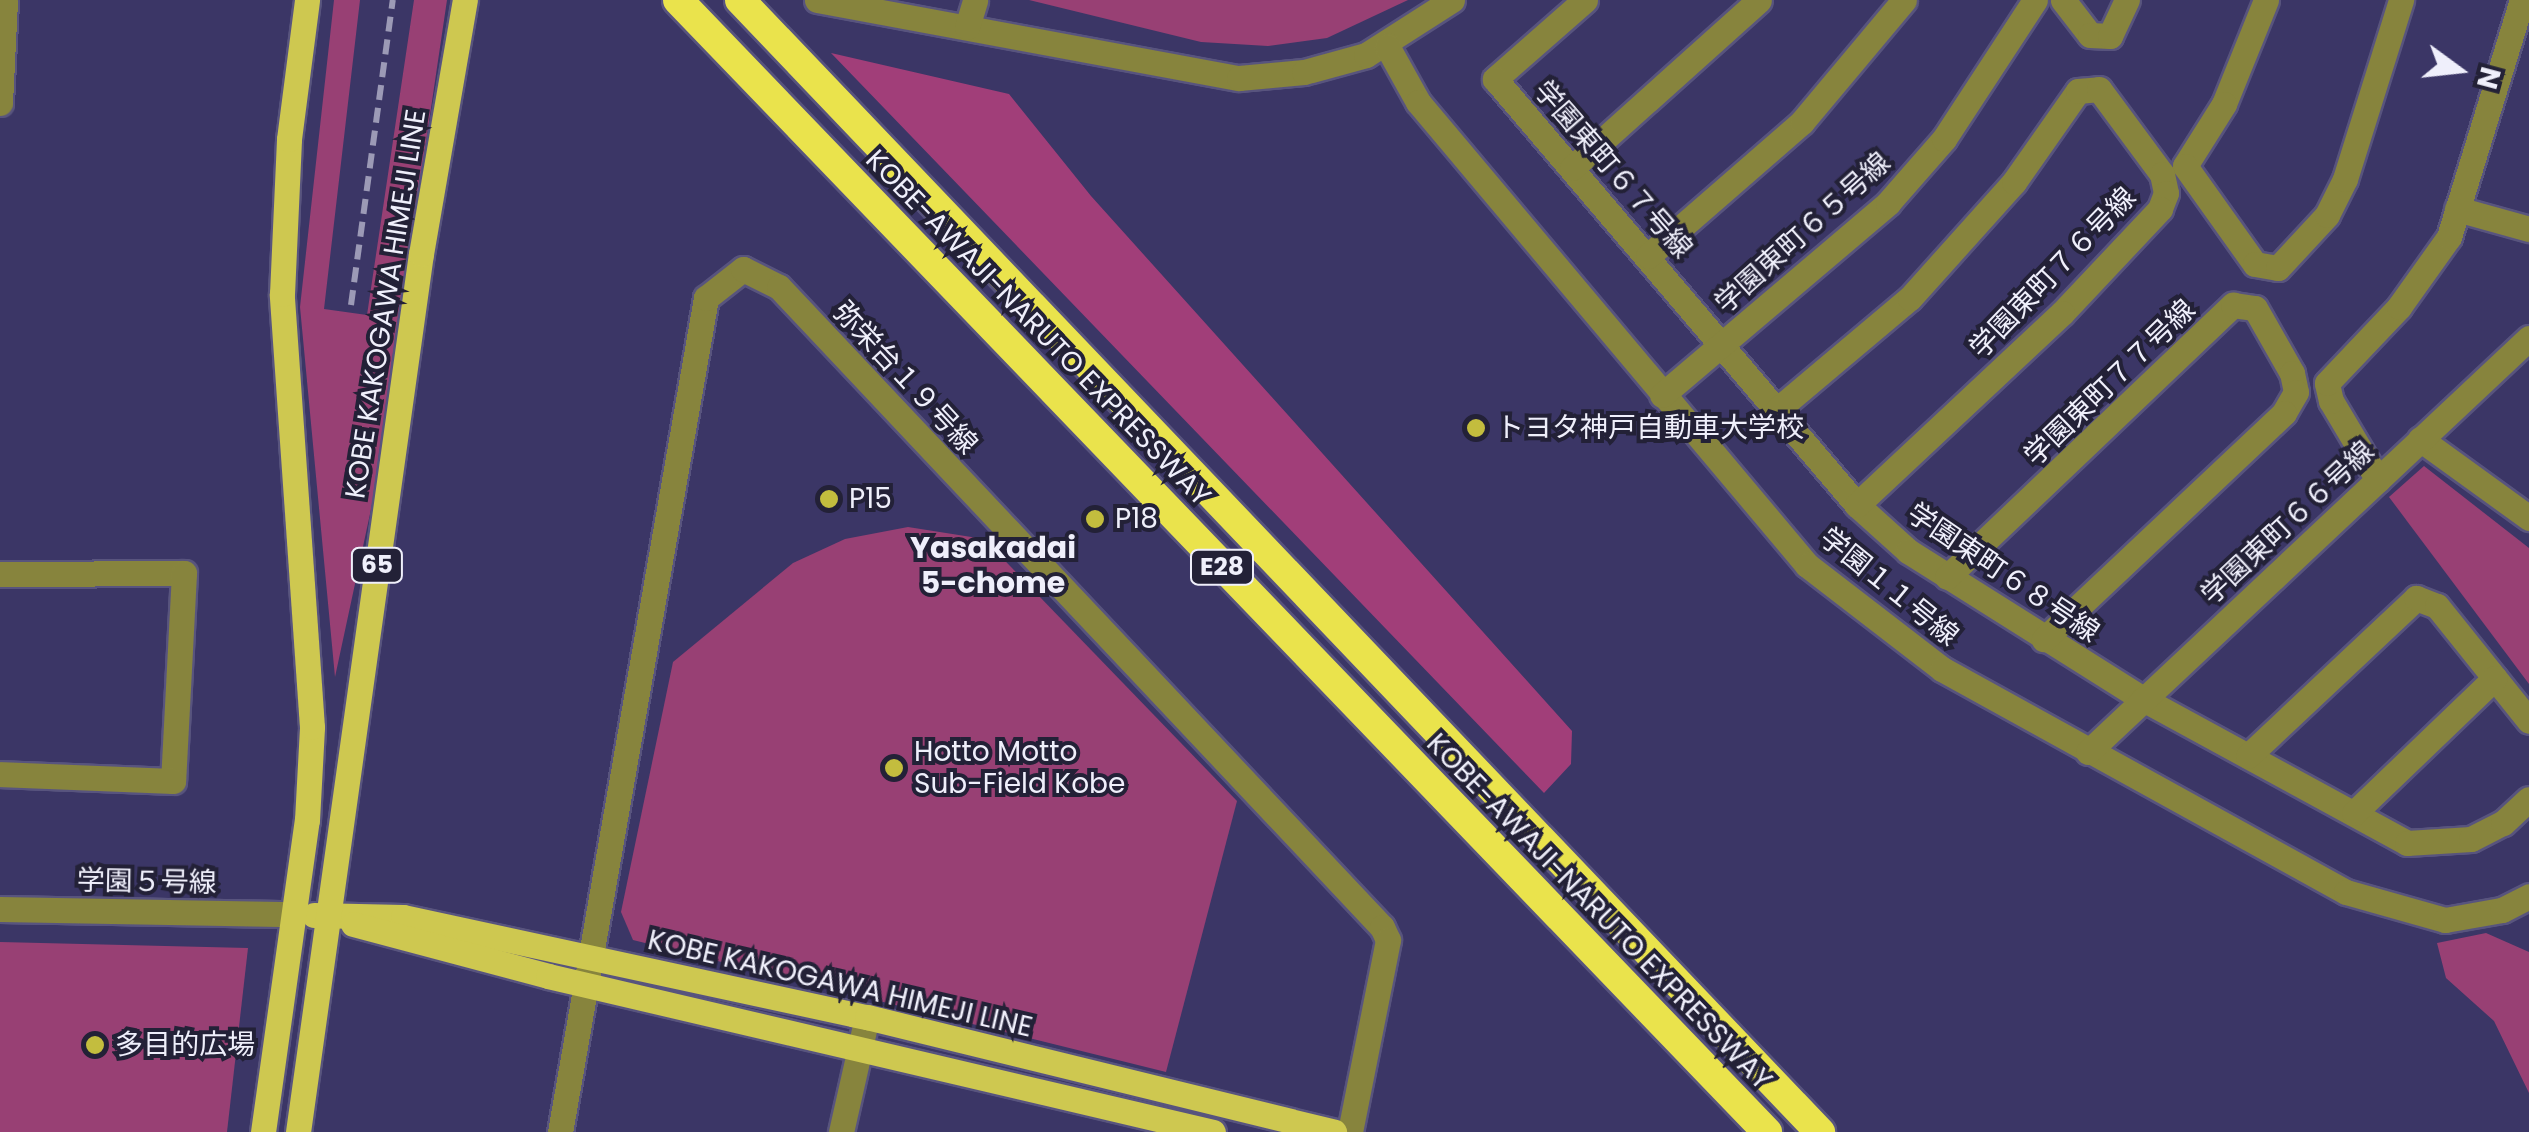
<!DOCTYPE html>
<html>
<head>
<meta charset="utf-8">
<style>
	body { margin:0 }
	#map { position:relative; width:2529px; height:1132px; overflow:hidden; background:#3b3666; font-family:Poppins,"Noto Sans JP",sans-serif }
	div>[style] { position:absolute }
	.green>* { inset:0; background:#984074 }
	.forest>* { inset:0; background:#a13e79 }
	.roads { filter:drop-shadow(2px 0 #58547e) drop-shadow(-2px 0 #58547e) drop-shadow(0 2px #58547e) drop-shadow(0 -2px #58547e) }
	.minor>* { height:25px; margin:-12.5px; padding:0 12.5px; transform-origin:12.5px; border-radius:12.5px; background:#87843d }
	.major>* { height:25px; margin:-12.5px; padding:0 12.5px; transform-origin:12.5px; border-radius:12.5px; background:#cec850 }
	.highway>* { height:30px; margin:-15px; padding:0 15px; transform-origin:15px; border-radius:15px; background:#eae34c }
	.rail>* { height:6px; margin-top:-3px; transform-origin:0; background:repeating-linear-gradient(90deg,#9c9ab6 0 15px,transparent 0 23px) }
	.dots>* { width:28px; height:28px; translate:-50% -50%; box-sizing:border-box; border:5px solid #232137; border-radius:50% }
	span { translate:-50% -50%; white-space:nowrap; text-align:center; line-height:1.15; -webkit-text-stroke:8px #232137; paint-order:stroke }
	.shield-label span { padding:2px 8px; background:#232137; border:2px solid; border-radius:8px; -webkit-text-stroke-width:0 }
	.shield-label { font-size:25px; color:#efeffb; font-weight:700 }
	.street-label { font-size:28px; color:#efeffb }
	.poi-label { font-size:28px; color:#efeffb }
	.left { translate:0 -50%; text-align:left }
	.neighbourhood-label { font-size:30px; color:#efeffb; font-weight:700 }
	.north { position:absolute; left:2409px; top:20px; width:100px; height:100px; -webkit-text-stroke:8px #232137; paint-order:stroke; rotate:105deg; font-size:28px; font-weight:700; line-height:40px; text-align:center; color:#efeffb }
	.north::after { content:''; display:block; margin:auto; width:35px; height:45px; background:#efeffb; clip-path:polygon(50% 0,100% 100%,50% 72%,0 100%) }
</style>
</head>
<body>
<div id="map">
	<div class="green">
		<i style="clip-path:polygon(334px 0,360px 0,324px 309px,367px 315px,414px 0,447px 0,373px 500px,335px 677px,300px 307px)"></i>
		<i style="clip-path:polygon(1029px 0,1408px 0,1327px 38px,1268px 46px,1201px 42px)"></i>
		<i style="clip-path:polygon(2424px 466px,2529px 548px,2529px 684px,2389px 497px)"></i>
		<i style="clip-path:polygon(908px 527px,984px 539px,1237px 801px,1166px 1072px,633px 940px,621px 912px,673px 662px,793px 563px,845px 539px)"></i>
		<i style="clip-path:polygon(2486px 933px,2529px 952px,2529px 1093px,2494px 1021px,2446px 978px,2437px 943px)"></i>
		<i style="clip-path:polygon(0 942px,248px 948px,227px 1132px,0 1132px)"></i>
	</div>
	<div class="forest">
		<i style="clip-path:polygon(831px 53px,1009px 94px,1091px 196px,1572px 731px,1571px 764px,1544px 793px)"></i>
	</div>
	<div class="roads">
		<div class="minor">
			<i style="left:817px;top:0;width:429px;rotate:10.5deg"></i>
			<i style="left:1239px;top:78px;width:65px;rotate:-5.3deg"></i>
			<i style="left:1304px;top:72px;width:64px;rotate:-15.3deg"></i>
			<i style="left:1366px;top:55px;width:102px;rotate:-32.6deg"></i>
			<i style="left:1585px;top:0;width:120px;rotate:138.7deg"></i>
			<i style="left:1495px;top:79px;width:559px;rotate:49.64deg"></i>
			<i style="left:1857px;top:505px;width:69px;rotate:42deg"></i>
			<i style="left:1908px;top:551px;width:278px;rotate:32.2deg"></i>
			<i style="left:2143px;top:699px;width:301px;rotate:28.6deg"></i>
			<i style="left:2407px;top:843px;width:64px;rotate:-3.6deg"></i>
			<i style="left:2471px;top:839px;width:36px;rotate:-27deg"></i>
			<i style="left:2503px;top:823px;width:35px;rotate:-43deg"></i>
			<i style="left:2063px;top:0;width:44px;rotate:52.4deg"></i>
			<i style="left:2090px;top:35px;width:20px;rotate:3deg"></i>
			<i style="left:2110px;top:36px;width:40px;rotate:-65deg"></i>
			<i style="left:2266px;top:0;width:112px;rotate:112deg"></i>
			<i style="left:2224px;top:104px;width:73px;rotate:122.2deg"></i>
			<i style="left:2185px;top:166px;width:120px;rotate:54.5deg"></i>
			<i style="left:2255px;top:264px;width:23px;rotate:10deg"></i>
			<i style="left:2278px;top:268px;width:72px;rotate:-47.2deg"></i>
			<i style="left:2327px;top:215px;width:40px;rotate:-63.4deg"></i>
			<i style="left:2345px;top:179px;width:188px;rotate:-72.6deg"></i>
			<i style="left:967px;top:27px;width:28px;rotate:-73deg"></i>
			<i style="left:1387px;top:46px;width:64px;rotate:61deg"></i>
			<i style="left:1418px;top:102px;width:605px;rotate:49.96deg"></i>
			<i style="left:1807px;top:565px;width:170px;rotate:37.6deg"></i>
			<i style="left:1942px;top:669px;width:461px;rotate:28.9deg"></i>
			<i style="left:2346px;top:892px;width:103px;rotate:15.8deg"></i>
			<i style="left:2445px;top:920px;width:58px;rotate:-10deg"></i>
			<i style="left:2502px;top:910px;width:30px;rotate:-27deg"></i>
			<i style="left:0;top:103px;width:103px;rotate:-87.2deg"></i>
			<i style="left:1572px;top:168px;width:251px;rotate:-41.9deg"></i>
			<i style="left:2457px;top:209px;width:75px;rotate:15.5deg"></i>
			<i style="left:1648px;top:256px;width:204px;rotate:-41deg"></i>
			<i style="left:1802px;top:122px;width:159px;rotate:-50.1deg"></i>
			<i style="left:1662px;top:395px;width:297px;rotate:-40.3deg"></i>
			<i style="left:1888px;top:203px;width:85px;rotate:-48.8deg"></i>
			<i style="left:1944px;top:139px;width:166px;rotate:-56.8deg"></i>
			<i style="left:1778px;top:409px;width:172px;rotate:-40.1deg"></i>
			<i style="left:1910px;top:298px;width:156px;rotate:-48.1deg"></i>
			<i style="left:2014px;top:182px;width:111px;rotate:-54.9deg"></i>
			<i style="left:2078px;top:91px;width:21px;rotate:-5deg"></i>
			<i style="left:2099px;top:89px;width:106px;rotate:53.5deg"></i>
			<i style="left:2162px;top:174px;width:19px;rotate:78deg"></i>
			<i style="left:2166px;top:193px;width:17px;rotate:111deg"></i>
			<i style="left:2160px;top:209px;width:143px;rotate:133.3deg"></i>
			<i style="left:2062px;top:313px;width:281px;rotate:136.9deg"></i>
			<i style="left:2420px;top:439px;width:135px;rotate:35.9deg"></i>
			<i style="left:2378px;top:480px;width:92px;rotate:-120.7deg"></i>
			<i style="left:2331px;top:401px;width:18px;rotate:-103deg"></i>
			<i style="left:2327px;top:383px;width:105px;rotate:-46.5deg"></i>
			<i style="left:2399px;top:307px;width:86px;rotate:-54.5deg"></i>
			<i style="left:2449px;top:237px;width:248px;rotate:-72.9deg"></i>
			<i style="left:0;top:574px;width:184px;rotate:-0.3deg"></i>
			<i style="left:184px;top:573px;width:208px;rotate:93deg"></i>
			<i style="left:173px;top:781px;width:173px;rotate:-177.7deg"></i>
			<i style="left:1947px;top:577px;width:395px;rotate:-43.6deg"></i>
			<i style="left:2233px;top:305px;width:22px;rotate:8deg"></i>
			<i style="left:2255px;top:308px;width:75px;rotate:60.4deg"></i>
			<i style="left:2292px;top:373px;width:19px;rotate:78deg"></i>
			<i style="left:2296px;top:392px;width:24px;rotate:120deg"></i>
			<i style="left:2284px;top:413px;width:330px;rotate:136.7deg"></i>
			<i style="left:2088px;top:752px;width:605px;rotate:-43.19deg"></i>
			<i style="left:2248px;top:756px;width:231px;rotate:-43.2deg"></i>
			<i style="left:2416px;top:598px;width:22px;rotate:21deg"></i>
			<i style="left:2437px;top:606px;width:147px;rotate:51.3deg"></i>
			<i style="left:2354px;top:813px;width:195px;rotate:-43.8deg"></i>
			<i style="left:0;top:909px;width:294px;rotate:1deg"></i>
			<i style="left:560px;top:1132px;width:847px;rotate:-80.07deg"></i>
			<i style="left:706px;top:298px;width:47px;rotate:-38.1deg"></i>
			<i style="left:743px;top:269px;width:40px;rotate:26.6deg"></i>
			<i style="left:779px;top:287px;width:879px;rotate:46.71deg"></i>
			<i style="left:1382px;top:927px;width:14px;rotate:65deg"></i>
			<i style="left:1388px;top:940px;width:196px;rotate:101.2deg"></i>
			<i style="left:841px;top:1132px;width:118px;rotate:-77.3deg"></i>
		</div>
		<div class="major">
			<i style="left:314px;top:915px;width:89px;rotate:1.3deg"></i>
			<i style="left:403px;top:917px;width:475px;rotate:12.2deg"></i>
			<i style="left:867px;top:1017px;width:481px;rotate:13.8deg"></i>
			<i style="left:353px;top:924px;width:202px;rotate:14.9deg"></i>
			<i style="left:548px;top:976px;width:683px;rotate:13.2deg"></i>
			<i style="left:263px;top:1132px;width:315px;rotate:-82deg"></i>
			<i style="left:307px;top:820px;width:93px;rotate:-86.9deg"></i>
			<i style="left:312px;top:727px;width:434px;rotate:-94deg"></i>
			<i style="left:282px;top:294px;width:155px;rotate:-87.4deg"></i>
			<i style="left:289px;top:139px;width:140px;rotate:-82.6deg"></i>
			<i style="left:298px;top:1132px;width:887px;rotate:-82.03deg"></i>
			<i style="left:421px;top:254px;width:258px;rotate:-80.2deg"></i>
		</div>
		<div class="highway">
			<i style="left:678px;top:0;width:1571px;rotate:46.11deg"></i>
			<i style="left:740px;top:0;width:1565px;rotate:46.35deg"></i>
		</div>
	</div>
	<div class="rail">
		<i style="left:351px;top:305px;width:308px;rotate:-82.2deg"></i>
	</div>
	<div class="dots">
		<i style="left:1476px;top:428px;background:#c3bd3e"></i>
		<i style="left:829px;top:499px;background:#c3bd3e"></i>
		<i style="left:1095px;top:519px;background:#c3bd3e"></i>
		<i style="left:894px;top:768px;background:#c3bd3e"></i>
		<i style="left:95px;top:1045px;background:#c3bd3e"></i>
	</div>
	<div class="shield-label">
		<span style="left:377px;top:565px">65</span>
		<span style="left:1222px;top:567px">E28</span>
	</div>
	<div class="street-label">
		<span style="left:1613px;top:170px;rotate:49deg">学園東町６７号線</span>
		<span style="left:1803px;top:233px;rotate:-42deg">学園東町６５号線</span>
		<span style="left:2053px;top:273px;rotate:-46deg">学園東町７６号線</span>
		<span style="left:386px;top:304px;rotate:-81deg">KOBE KAKOGAWA HIMEJI LINE</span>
		<span style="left:1038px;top:328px;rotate:46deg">KOBE-AWAJI-NARUTO EXPRESSWAY</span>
		<span style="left:905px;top:378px;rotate:47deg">弥栄台１９号線</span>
		<span style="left:2110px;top:383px;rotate:-44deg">学園東町７７号線</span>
		<span style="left:2288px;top:523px;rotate:-43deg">学園東町６６号線</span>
		<span style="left:2003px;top:573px;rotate:34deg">学園東町６８号線</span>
		<span style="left:1889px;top:587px;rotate:39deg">学園１１号線</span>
		<span style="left:147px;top:882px;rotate:1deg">学園５号線</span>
		<span style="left:1599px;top:912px;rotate:46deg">KOBE-AWAJI-NARUTO EXPRESSWAY</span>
		<span style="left:840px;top:984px;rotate:13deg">KOBE KAKOGAWA HIMEJI LINE</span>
	</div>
	<div class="poi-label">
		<span class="left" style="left:1496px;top:428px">トヨタ神戸自動車大学校</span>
		<span class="left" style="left:849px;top:499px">P15</span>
		<span class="left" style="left:1115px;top:519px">P18</span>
		<span class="left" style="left:914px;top:768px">Hotto Motto<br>Sub-Field Kobe</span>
		<span class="left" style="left:115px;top:1045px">多目的広場</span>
	</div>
	<div class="neighbourhood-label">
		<span style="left:993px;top:565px">Yasakadai<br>5-chome</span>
	</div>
	<div class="north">N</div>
</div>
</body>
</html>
